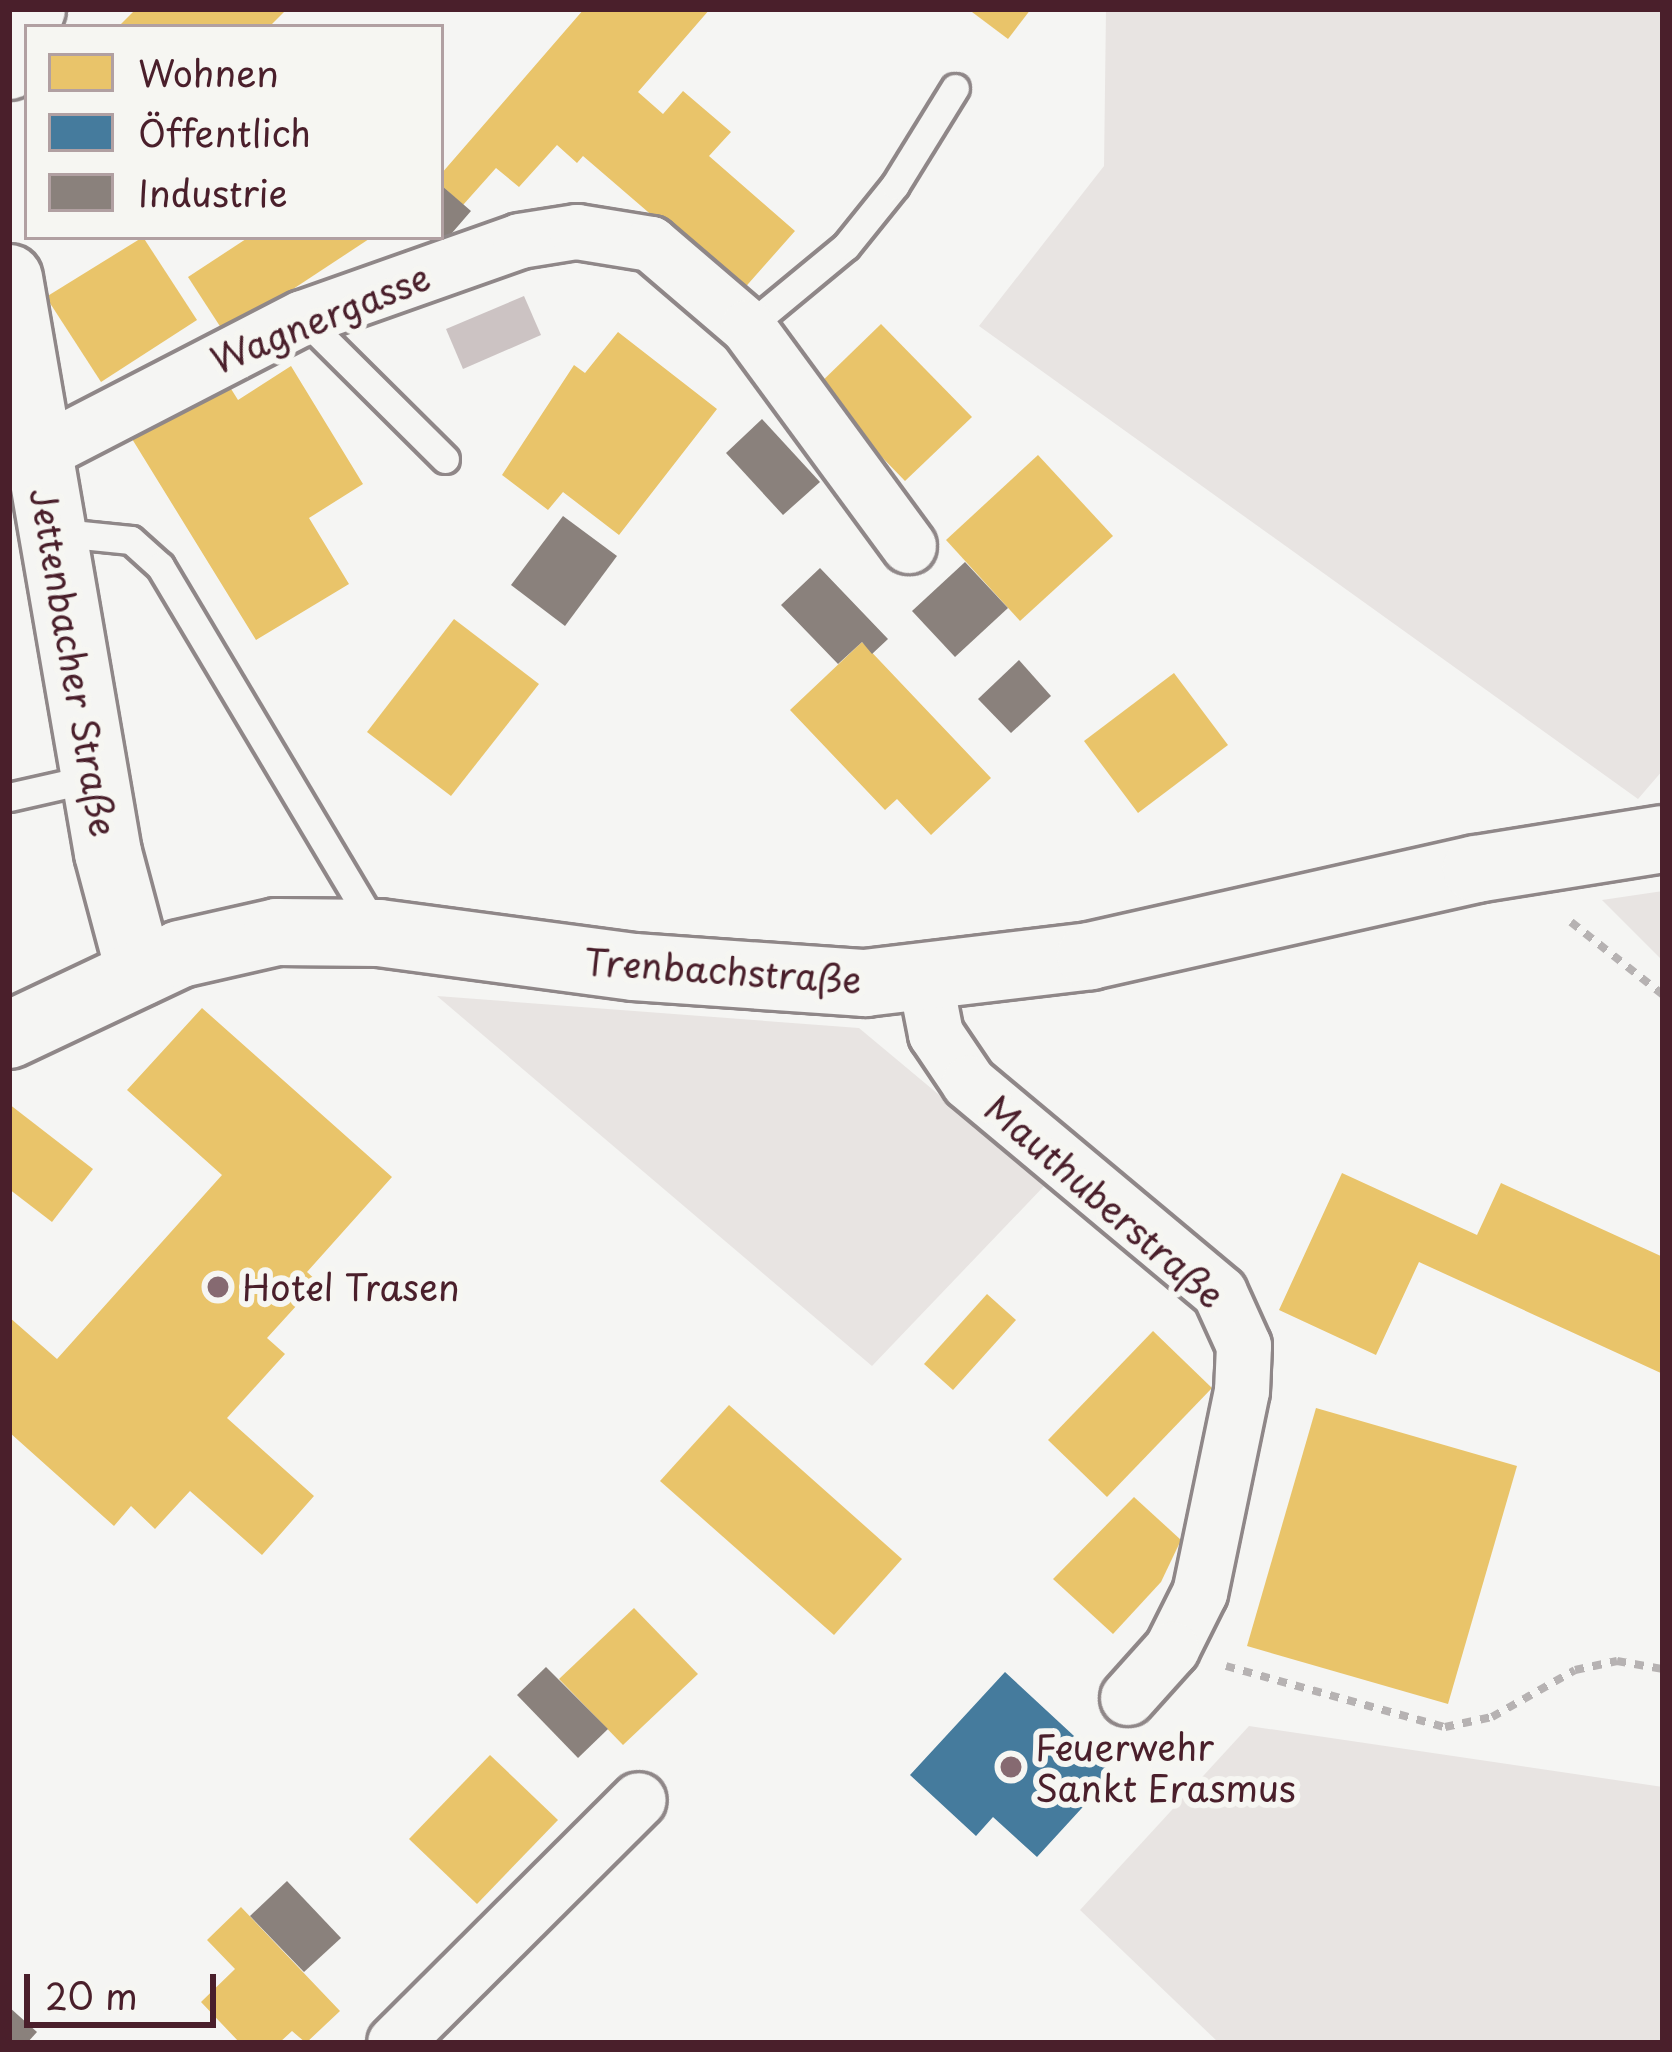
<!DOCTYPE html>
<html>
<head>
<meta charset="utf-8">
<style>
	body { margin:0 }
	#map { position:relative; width:1672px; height:2052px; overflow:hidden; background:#f5f5f3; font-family:"Playpen Sans",sans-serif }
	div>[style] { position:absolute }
	.green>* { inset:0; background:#e8e4e2 }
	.water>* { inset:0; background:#ccc3c3 }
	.homes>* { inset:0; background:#e9c46a }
	.public>* { inset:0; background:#457b9d }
	.industry>* { inset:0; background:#8a817c }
	.path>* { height:8px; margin-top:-4px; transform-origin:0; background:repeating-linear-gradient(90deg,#b6b2b2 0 9px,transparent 0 18px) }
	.roads { filter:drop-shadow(3px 0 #8f8788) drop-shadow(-3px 0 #8f8788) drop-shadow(0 3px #8f8788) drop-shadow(0 -3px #8f8788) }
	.service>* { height:27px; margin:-13.5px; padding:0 13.5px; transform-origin:13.5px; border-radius:13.5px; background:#f5f5f3 }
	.minor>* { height:54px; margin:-27px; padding:0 27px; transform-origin:27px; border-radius:27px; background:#f5f5f3 }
	.tertiary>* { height:66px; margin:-33px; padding:0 33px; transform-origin:33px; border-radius:33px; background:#f5f5f3 }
	.dots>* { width:33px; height:33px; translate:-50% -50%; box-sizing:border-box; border:6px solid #f6f6f2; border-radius:50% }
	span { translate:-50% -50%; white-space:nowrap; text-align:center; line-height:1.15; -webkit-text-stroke:12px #f6f6f2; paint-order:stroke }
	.street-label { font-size:36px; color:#4a1f2b }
	.poi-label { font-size:36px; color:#4a1f2b }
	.left { translate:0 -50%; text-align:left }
	.frame { position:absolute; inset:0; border:12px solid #4a1f2b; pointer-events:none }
	.legend { position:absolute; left:24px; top:24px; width:420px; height:216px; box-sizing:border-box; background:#f6f6f2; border:3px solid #b1a0a2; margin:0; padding:15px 21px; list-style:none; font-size:36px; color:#4a1f2b }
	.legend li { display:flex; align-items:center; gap:24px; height:60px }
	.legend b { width:60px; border:3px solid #b1a0a2 }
	.scale { position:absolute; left:24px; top:1974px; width:192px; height:54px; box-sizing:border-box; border:6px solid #4a1f2b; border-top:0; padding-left:15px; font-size:36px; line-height:42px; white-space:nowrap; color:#4a1f2b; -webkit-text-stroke:9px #f6f6f2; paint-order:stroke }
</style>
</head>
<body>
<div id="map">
	<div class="green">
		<i style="clip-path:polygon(1106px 9px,1663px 9px,1663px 770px,1638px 799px,979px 326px,1104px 166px)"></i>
		<i style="clip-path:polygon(1663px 891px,1663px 961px,1602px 900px)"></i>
		<i style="clip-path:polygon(437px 996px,859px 1028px,1046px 1184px,872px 1366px)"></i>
		<i style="clip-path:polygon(1249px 1726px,1663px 1787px,1663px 2043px,1219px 2043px,1080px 1910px)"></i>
	</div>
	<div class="water">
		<i style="clip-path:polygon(524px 296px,541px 335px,463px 369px,446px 329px)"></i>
	</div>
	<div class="homes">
		<i style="clip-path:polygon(136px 9px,287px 9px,269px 27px,118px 27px)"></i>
		<i style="clip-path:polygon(584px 9px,710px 9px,638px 92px,663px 114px,683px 91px,731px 132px,709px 156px,795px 231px,741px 292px,583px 156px,577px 163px,557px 145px,519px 187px,496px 168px,463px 205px,441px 185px,441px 174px)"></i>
		<i style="clip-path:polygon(968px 9px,1031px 9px,1008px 39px)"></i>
		<i style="clip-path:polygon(143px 237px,197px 320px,101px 382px,46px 297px)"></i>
		<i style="clip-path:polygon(249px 237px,372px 237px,225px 334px,188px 277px)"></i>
		<i style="clip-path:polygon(881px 324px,972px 417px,905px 481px,815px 388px)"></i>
		<i style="clip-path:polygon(618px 332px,717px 409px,619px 535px,563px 492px,548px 510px,502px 475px,574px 365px,585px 373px)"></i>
		<i style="clip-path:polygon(291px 366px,363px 484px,309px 518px,349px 584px,256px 640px,129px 434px,223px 376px,238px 400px)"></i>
		<i style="clip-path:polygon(1038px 455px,1113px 536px,1020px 621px,946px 540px)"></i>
		<i style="clip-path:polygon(454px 619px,539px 684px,451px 796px,367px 732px)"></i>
		<i style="clip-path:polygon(862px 642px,991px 778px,931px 835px,897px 799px,885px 810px,790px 710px)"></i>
		<i style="clip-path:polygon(1174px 673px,1228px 745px,1138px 813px,1084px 741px)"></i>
		<i style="clip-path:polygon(202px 1008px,392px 1177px,307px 1272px,318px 1282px,267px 1338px,285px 1354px,227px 1418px,314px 1496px,262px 1555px,190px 1491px,155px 1529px,131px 1506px,114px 1526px,9px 1432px,9px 1317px,57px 1359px,222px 1175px,127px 1090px)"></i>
		<i style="clip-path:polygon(9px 1104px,93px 1169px,52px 1222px,9px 1189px)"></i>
		<i style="clip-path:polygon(1342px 1173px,1477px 1235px,1501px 1183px,1663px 1257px,1663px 1374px,1419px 1262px,1376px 1355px,1279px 1310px)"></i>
		<i style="clip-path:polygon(987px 1294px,1016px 1320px,953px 1390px,924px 1364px)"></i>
		<i style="clip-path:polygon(1153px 1331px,1212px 1388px,1107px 1497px,1048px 1440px)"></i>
		<i style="clip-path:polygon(729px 1405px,902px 1559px,834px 1635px,660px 1481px)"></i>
		<i style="clip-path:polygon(1316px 1408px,1517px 1466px,1448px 1704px,1247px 1646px)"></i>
		<i style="clip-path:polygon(1134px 1497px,1181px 1540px,1161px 1582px,1113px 1634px,1053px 1579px)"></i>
		<i style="clip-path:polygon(634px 1608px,698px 1674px,623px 1745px,559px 1679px)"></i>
		<i style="clip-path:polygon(490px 1755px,558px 1820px,477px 1904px,409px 1839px)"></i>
		<i style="clip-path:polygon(241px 1907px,340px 2011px,306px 2043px,292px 2031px,279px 2043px,240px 2043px,201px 2002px,235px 1969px,207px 1940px)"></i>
	</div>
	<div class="public">
		<i style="clip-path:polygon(1005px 1672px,1114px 1773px,1037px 1857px,993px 1817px,976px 1836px,910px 1775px)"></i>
	</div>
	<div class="industry">
		<i style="clip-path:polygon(441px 185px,471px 211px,439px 248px,426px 237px,441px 237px)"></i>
		<i style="clip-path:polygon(762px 419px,820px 482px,783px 515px,726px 453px)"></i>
		<i style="clip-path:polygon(563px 516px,617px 556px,565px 626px,511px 585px)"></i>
		<i style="clip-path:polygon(965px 562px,1008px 608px,955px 657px,912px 611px)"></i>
		<i style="clip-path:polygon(820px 568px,888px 639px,872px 654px,862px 642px,838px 664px,781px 605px)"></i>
		<i style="clip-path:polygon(1019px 660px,1051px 696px,1011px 733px,978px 699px)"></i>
		<i style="clip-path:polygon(546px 1667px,608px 1729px,578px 1758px,517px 1695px)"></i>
		<i style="clip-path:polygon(287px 1881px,341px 1938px,304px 1972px,250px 1916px)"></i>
		<i style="clip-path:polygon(9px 2007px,37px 2032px,27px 2043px,9px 2043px)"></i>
	</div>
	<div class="path">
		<i style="left:1571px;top:922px;width:117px;rotate:38.4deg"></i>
		<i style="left:1226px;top:1666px;width:227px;rotate:15.6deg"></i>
		<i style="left:1445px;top:1727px;width:48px;rotate:-12deg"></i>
		<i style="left:1492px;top:1717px;width:95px;rotate:-29.5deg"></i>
		<i style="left:1575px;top:1670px;width:43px;rotate:-12.1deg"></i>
		<i style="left:1617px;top:1661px;width:47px;rotate:9.9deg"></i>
	</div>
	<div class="roads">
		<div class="service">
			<i style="left:303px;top:318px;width:200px;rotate:44.8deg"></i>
			<i style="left:748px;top:327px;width:127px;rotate:-39.6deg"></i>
			<i style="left:846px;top:246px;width:78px;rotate:-51.2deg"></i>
			<i style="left:895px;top:185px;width:114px;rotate:-58.3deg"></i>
			<i style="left:52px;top:532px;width:79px;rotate:5.8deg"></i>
			<i style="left:131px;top:540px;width:39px;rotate:42deg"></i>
			<i style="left:160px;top:566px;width:422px;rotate:59.2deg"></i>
			<i style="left:9px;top:797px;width:90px;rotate:-12.8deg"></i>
		</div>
		<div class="minor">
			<i style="left:37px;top:455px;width:299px;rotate:-27.3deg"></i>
			<i style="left:303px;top:318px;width:230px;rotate:-19.5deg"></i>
			<i style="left:520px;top:241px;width:58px;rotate:-9deg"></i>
			<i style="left:577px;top:232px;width:75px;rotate:9.2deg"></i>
			<i style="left:651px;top:244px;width:128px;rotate:40.6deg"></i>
			<i style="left:748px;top:327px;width:272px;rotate:53.7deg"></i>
			<i style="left:925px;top:978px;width:57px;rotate:78.9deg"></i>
			<i style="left:936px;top:1034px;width:59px;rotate:56deg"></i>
			<i style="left:969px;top:1083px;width:327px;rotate:39.9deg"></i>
			<i style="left:1220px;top:1293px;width:58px;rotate:65.6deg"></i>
			<i style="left:1244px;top:1346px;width:45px;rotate:92.5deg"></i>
			<i style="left:1242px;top:1391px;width:206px;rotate:101.7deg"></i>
			<i style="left:1200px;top:1593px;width:63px;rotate:116.6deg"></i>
			<i style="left:1172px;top:1649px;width:66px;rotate:131.9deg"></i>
			<i style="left:395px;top:2043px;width:344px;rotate:-44.9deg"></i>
		</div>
		<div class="tertiary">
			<i style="left:9px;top:66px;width:61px;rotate:-68deg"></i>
			<i style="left:9px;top:278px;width:583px;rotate:80.23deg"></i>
			<i style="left:108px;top:853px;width:124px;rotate:75.1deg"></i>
			<i style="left:9px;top:1035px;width:189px;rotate:-25.3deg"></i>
			<i style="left:180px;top:954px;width:99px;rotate:-12.8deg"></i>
			<i style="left:277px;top:932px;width:102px;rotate:0.6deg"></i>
			<i style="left:379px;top:933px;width:257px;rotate:7.6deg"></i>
			<i style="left:634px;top:967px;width:232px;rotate:4deg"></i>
			<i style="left:865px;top:983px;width:227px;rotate:-6.8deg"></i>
			<i style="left:1090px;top:956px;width:396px;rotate:-12.7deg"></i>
			<i style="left:1476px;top:869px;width:189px;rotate:-9.1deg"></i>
		</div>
	</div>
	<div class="dots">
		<i style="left:218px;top:1287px;background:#866a71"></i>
		<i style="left:1011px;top:1767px;background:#866a71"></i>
	</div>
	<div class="street-label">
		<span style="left:320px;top:318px;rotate:-22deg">Wagnergasse</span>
		<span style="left:74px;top:662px;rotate:80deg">Jettenbacher Straße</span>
		<span style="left:723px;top:970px;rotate:4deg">Trenbachstraße</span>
		<span style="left:1105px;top:1201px;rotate:41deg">Mauthuberstraße</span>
	</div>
	<div class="poi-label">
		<span class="left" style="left:242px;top:1287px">Hotel Trasen</span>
		<span class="left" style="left:1035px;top:1767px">Feuerwehr<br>Sankt Erasmus</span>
	</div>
	<div class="frame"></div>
	<ul class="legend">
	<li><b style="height:33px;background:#e9c46a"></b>Wohnen</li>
	<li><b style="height:33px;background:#457b9d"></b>Öffentlich</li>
	<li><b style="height:33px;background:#8a817c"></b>Industrie</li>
	</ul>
	<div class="scale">20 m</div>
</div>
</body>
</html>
